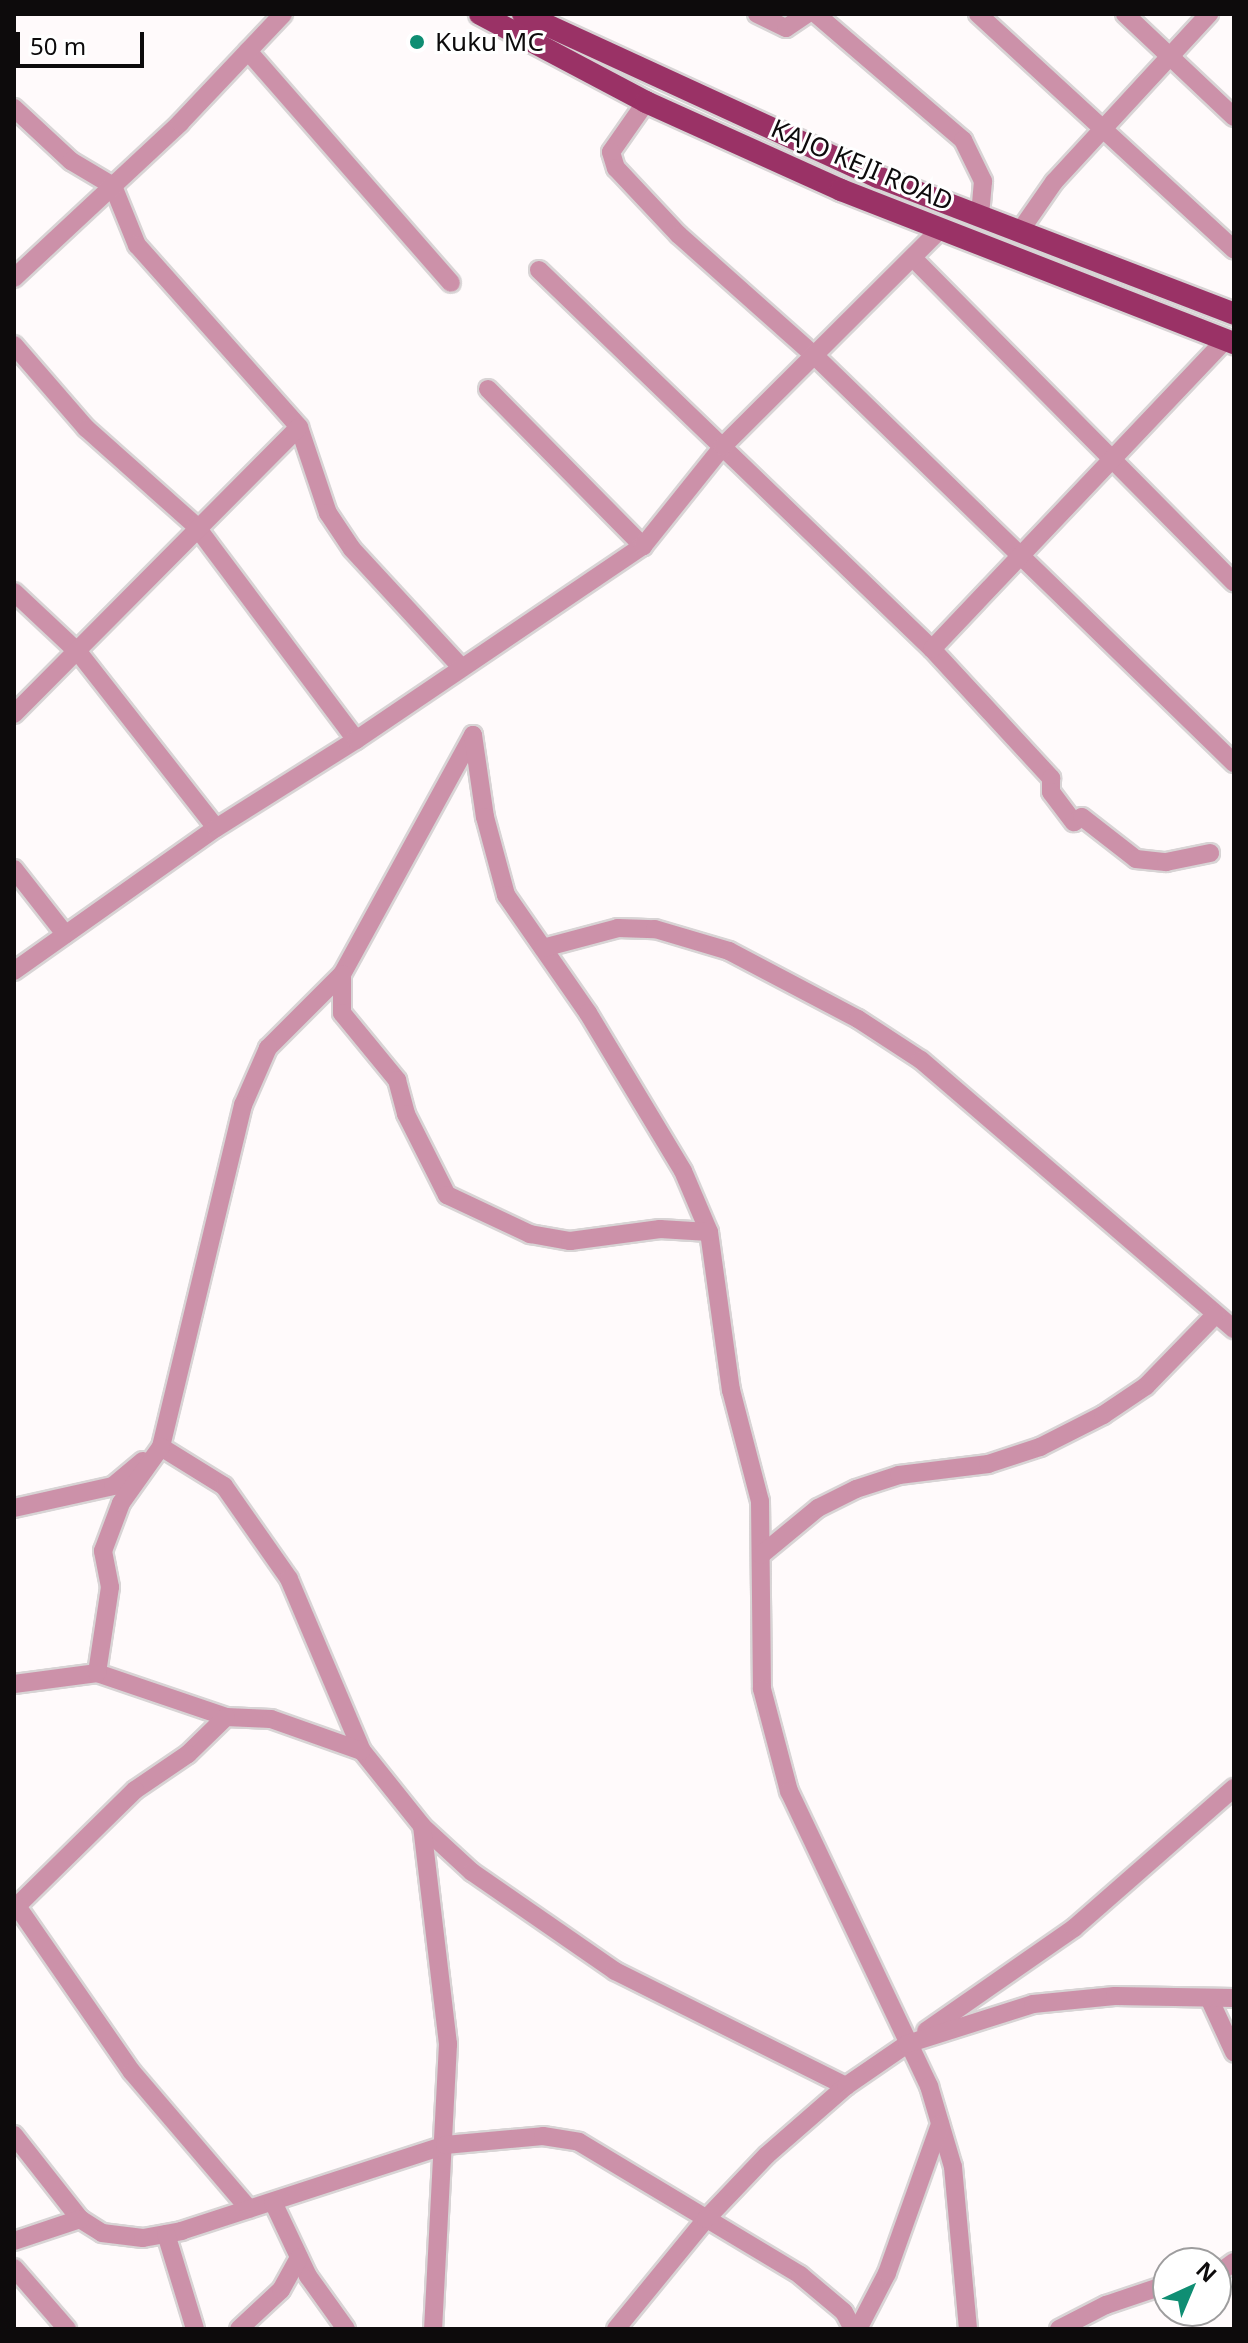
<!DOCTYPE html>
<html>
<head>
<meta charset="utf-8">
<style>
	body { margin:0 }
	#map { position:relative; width:1248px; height:2343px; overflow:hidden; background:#fffafb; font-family:"Noto Sans",sans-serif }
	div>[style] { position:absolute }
	.roads { filter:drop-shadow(2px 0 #d8d4d5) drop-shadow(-2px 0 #d8d4d5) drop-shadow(0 2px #d8d4d5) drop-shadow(0 -2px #d8d4d5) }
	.minor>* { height:18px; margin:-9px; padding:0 9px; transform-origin:9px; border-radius:9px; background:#cc91a9 }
	.major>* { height:22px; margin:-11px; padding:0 11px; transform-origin:11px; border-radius:11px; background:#9a3266 }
	.dots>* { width:22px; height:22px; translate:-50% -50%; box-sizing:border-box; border:4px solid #fff; border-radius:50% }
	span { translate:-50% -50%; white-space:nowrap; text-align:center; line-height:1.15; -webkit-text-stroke:6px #fff; paint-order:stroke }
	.poi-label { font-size:26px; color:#0d0b0c }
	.left { translate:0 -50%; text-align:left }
	.street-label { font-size:26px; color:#0d0b0c }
	.frame { position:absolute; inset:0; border:16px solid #0d0b0c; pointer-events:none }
	.north { position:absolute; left:1152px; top:2247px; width:80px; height:80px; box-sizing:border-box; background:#fff; border:2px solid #9e9d9e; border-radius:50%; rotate:44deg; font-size:22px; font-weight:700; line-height:32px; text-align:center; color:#0d0b0c }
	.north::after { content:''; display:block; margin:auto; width:28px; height:36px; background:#0f8e73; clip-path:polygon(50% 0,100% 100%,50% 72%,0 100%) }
	.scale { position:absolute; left:16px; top:32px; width:128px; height:36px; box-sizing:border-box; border:4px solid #0d0b0c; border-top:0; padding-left:10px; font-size:24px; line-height:28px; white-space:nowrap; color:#0d0b0c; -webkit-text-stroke:6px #fff; paint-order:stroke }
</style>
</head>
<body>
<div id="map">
	<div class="roads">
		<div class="minor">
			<i style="left:757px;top:14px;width:32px;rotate:26deg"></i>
			<i style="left:786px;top:28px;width:25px;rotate:-34deg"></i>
			<i style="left:816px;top:14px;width:194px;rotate:40.6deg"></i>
			<i style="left:963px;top:140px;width:46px;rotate:64deg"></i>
			<i style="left:983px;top:181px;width:36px;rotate:95deg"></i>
			<i style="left:978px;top:14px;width:348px;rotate:42.6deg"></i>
			<i style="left:1125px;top:14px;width:150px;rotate:43.4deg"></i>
			<i style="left:248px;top:51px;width:308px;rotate:48.8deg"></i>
			<i style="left:646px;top:102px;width:61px;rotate:125deg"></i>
			<i style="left:611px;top:152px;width:17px;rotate:73deg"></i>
			<i style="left:616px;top:168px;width:92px;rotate:46.8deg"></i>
			<i style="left:679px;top:235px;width:182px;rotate:41.7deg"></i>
			<i style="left:815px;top:356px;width:584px;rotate:44.17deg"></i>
			<i style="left:14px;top:108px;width:78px;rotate:42.9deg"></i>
			<i style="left:71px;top:161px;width:49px;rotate:30.8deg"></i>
			<i style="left:113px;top:186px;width:64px;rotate:67.9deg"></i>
			<i style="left:137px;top:245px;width:244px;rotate:48.3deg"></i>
			<i style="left:299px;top:427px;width:91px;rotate:71.4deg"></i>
			<i style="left:328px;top:513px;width:43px;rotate:56.3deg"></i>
			<i style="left:352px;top:549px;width:161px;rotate:47.3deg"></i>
			<i style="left:1020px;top:231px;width:60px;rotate:-55.2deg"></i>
			<i style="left:1054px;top:182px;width:229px;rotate:-47.3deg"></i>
			<i style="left:914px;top:259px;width:455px;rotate:45.3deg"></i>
			<i style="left:539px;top:270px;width:546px;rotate:43.96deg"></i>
			<i style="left:932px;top:649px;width:176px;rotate:47.3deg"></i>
			<i style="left:1051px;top:778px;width:14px;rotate:90deg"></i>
			<i style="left:1051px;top:792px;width:38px;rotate:53deg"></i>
			<i style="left:1074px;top:822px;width:9px;rotate:-32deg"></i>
			<i style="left:1082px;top:817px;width:68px;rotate:37.9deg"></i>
			<i style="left:1136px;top:859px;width:30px;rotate:6deg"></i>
			<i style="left:1166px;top:862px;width:45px;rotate:-11.6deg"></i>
			<i style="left:14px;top:278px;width:227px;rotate:-43deg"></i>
			<i style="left:180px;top:123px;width:150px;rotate:-46.6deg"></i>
			<i style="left:14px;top:345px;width:110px;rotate:49.1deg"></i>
			<i style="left:86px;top:428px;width:147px;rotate:41.7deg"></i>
			<i style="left:196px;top:526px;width:267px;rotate:53.2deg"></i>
			<i style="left:488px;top:389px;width:221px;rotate:45.4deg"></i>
			<i style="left:14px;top:592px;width:89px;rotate:43.2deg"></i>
			<i style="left:79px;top:653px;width:222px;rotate:51.9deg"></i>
			<i style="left:932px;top:649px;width:426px;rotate:-46.5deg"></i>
			<i style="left:14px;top:714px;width:404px;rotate:-45.2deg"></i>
			<i style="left:473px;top:735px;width:273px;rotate:118.7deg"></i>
			<i style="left:342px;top:974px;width:105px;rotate:135deg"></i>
			<i style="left:268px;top:1048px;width:62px;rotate:113.7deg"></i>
			<i style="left:243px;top:1105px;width:352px;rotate:103.5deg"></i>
			<i style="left:161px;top:1447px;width:74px;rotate:31.8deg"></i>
			<i style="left:224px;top:1486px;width:113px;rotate:55deg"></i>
			<i style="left:289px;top:1579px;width:187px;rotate:67deg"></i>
			<i style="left:362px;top:1751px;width:96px;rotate:51.3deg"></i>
			<i style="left:422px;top:1826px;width:68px;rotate:42.6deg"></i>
			<i style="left:472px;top:1872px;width:174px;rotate:34.7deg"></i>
			<i style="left:615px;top:1971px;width:258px;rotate:26.5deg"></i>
			<i style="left:473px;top:735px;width:83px;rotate:81.7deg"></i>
			<i style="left:485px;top:817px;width:81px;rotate:74.9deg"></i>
			<i style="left:506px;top:895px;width:144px;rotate:55.2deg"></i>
			<i style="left:588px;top:1013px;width:184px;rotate:59deg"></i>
			<i style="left:683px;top:1171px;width:66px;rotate:66.9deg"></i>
			<i style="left:709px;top:1232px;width:160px;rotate:82.1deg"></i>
			<i style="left:731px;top:1390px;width:115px;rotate:75.4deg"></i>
			<i style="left:760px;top:1501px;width:188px;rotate:89.4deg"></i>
			<i style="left:762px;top:1689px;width:106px;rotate:75.2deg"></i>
			<i style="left:789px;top:1791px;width:327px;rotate:64.6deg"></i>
			<i style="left:929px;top:2086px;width:84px;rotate:73.5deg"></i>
			<i style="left:953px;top:2167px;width:163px;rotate:84.7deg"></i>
			<i style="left:14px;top:869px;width:83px;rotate:51.9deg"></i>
			<i style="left:543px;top:948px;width:78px;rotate:-14.9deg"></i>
			<i style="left:618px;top:928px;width:37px;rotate:2deg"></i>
			<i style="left:655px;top:929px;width:77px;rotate:16.6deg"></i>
			<i style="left:729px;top:951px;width:146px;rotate:27.8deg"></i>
			<i style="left:858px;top:1019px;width:75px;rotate:33.1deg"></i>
			<i style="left:921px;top:1060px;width:413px;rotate:40.7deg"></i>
			<i style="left:14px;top:971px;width:247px;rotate:-35.3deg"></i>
			<i style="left:216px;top:828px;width:165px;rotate:-32.2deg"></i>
			<i style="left:356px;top:740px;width:346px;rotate:-34.1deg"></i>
			<i style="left:643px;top:546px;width:128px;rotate:-51.3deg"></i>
			<i style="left:723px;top:446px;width:308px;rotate:-44.9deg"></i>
			<i style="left:342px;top:974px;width:39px;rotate:90deg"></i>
			<i style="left:342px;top:1013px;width:87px;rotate:50.6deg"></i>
			<i style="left:397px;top:1080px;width:35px;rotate:75deg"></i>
			<i style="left:406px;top:1114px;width:91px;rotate:63.2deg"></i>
			<i style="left:447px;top:1195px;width:92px;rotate:25.2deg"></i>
			<i style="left:530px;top:1234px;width:41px;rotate:9.9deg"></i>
			<i style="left:570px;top:1241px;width:91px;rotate:-7.6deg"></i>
			<i style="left:660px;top:1229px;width:49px;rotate:3.5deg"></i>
			<i style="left:14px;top:1508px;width:101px;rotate:-12.5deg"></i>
			<i style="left:113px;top:1486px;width:39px;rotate:-40deg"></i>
			<i style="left:761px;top:1555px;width:74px;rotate:-39.5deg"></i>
			<i style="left:818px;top:1508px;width:42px;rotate:-26.6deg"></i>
			<i style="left:856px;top:1489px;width:45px;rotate:-18deg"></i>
			<i style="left:899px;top:1475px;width:90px;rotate:-7deg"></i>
			<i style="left:988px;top:1464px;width:55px;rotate:-18.1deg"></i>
			<i style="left:1040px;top:1447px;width:71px;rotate:-26.9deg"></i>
			<i style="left:1103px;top:1415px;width:52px;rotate:-34deg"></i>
			<i style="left:1146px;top:1386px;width:100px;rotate:-45.8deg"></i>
			<i style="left:97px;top:1673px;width:136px;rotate:18.8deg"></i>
			<i style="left:226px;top:1717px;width:45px;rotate:2.5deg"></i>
			<i style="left:271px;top:1719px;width:96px;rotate:19.4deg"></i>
			<i style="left:14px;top:1684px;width:84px;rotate:-7.5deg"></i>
			<i style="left:97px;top:1673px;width:87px;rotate:-81.4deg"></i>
			<i style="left:110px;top:1587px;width:37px;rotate:-101deg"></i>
			<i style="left:103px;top:1551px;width:51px;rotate:-69.4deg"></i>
			<i style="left:121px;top:1503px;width:69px;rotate:-54.5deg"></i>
			<i style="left:226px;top:1717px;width:53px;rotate:135.8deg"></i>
			<i style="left:188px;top:1754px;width:64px;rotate:145.8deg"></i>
			<i style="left:135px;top:1790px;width:165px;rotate:135.5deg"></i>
			<i style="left:17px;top:1906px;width:202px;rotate:55.3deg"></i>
			<i style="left:132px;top:2072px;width:180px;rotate:49.5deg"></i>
			<i style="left:422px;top:1826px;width:220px;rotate:83.2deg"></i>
			<i style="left:448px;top:2044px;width:285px;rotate:93deg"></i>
			<i style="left:1209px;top:1998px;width:60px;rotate:65.2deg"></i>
			<i style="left:926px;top:2031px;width:180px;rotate:-34.8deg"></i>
			<i style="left:1074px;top:1928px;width:213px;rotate:-41.2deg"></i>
			<i style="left:14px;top:2135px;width:107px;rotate:51.8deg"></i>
			<i style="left:80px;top:2219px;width:26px;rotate:32deg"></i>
			<i style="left:102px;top:2233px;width:41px;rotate:7deg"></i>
			<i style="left:143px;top:2238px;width:39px;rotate:-10deg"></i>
			<i style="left:181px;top:2231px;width:278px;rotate:-18deg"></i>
			<i style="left:445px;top:2145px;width:98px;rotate:-5.2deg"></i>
			<i style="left:543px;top:2136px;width:36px;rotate:9deg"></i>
			<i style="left:579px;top:2142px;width:258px;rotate:31deg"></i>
			<i style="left:800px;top:2275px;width:57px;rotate:40.1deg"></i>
			<i style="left:844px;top:2312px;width:19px;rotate:62deg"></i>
			<i style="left:273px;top:2202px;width:82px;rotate:64.7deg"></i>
			<i style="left:308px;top:2276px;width:65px;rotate:54.4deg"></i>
			<i style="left:166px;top:2234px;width:99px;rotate:73deg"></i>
			<i style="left:14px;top:2241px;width:70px;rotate:-18.4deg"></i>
			<i style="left:14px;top:2268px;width:81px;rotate:49deg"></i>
			<i style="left:1216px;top:2275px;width:22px;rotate:-36deg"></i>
			<i style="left:239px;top:2329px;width:57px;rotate:-42.9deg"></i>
			<i style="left:281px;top:2290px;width:37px;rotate:-61deg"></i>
			<i style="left:616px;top:2329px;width:142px;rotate:-50.7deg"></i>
			<i style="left:706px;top:2219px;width:88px;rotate:-46.4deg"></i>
			<i style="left:767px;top:2155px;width:105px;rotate:-41.1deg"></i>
			<i style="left:846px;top:2086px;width:74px;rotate:-34.5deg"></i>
			<i style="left:907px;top:2044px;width:132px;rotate:-17.6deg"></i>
			<i style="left:1033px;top:2004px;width:82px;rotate:-5.6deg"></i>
			<i style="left:1115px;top:1996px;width:119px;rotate:1deg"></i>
			<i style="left:858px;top:2329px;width:63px;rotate:-62.6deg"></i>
			<i style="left:887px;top:2273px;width:158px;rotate:-70.4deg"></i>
			<i style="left:1059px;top:2329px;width:53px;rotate:-27.1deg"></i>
			<i style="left:1106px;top:2305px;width:65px;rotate:-18.7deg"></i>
		</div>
		<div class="major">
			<i style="left:480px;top:14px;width:188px;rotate:27.9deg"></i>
			<i style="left:646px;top:102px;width:214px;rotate:24.3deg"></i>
			<i style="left:841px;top:190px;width:422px;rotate:21.3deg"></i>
			<i style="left:523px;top:14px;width:391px;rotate:24.7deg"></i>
			<i style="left:878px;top:177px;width:381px;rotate:21deg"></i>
		</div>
	</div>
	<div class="dots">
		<i style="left:417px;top:42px;background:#0f8e73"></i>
	</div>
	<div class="poi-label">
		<span class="left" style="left:435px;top:42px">Kuku MC</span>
	</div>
	<div class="street-label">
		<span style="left:862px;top:165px;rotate:23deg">KAJO KEJI ROAD</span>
	</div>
	<div class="frame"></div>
	<div class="north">N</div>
	<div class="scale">50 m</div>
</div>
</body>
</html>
